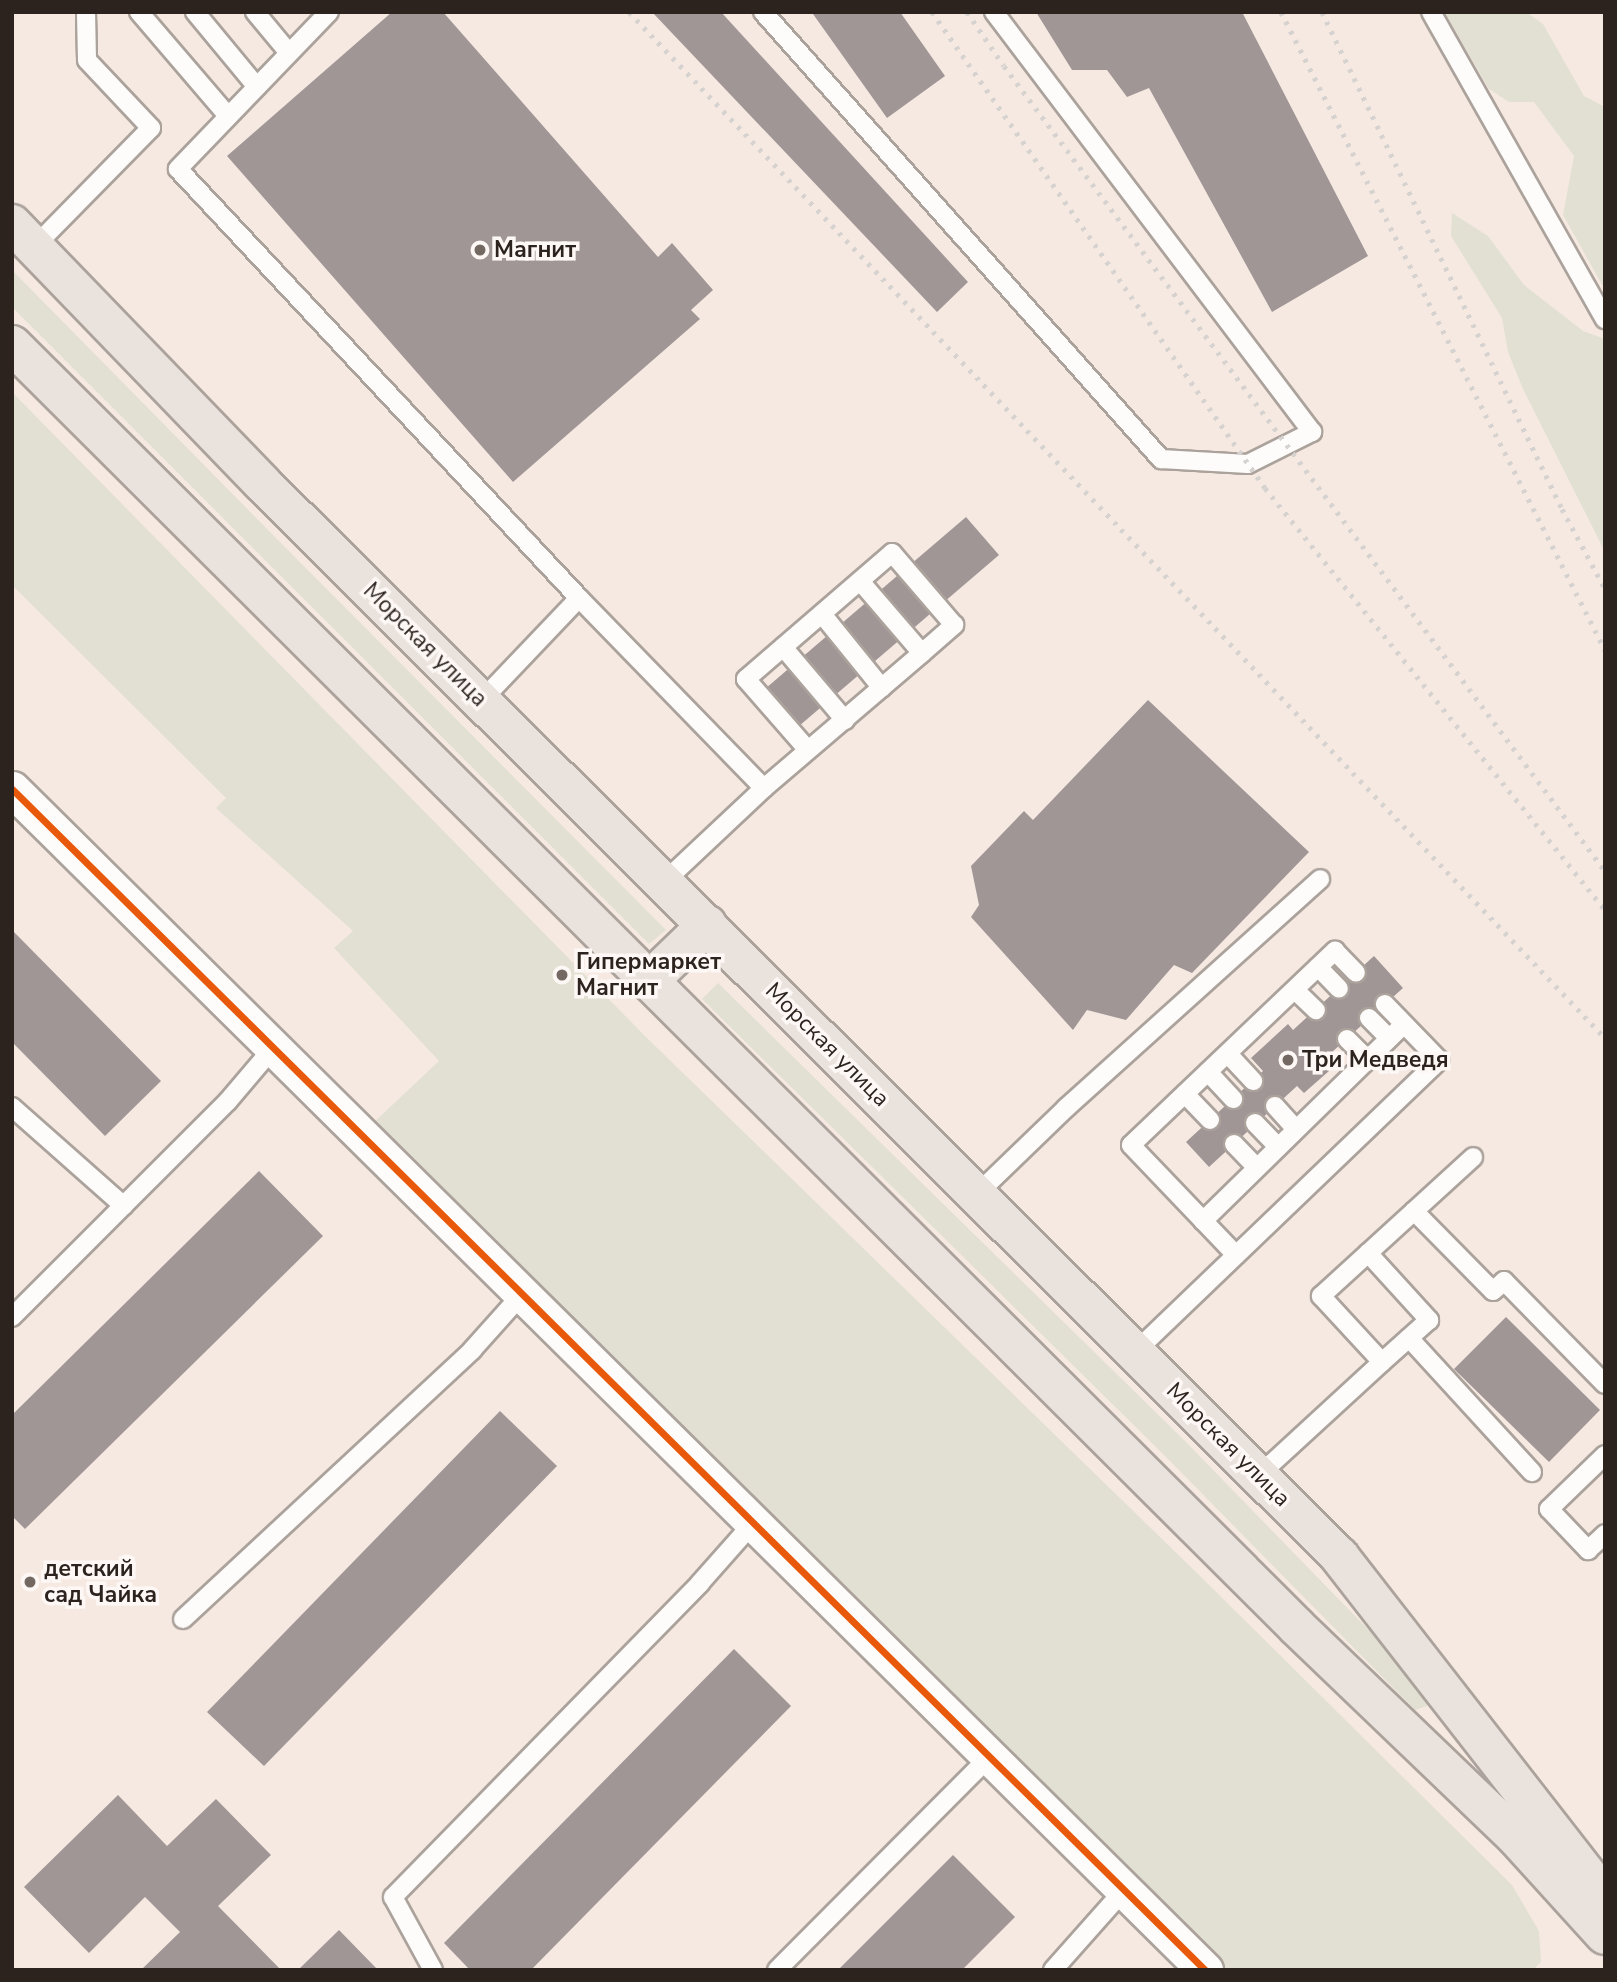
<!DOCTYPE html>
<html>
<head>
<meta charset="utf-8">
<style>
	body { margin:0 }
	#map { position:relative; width:1617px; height:1982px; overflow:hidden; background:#f6e9e1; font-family:"Nunito Sans",sans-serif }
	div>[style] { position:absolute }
	.green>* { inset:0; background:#e2e0d2 }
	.building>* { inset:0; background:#a19696 }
	.roads { filter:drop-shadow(2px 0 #aba29c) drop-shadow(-2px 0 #aba29c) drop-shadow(0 2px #aba29c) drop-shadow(0 -2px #aba29c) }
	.service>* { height:18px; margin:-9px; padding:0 9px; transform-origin:9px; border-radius:9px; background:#fefcfa }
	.minor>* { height:35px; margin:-17.5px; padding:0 17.5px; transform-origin:17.5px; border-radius:17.5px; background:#fefcfa }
	.primary>* { height:38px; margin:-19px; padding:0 19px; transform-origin:19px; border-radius:19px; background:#eae2dc }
	.rail>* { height:5px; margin-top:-2.5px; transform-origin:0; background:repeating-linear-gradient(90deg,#d6d2d0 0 3.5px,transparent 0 10.5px) }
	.cycleway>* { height:7px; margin:-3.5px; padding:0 3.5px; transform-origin:3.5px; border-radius:3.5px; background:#e8590c }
	.dots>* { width:19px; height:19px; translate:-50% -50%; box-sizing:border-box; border:4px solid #fdf8f5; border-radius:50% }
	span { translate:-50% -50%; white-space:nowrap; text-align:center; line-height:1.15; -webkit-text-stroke:7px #fdf8f5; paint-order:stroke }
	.poi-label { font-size:23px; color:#2c231e; font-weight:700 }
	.left { translate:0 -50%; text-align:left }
	.street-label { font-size:23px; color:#2c231e }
	.frame { position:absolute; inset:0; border:14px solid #2c231e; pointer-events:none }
</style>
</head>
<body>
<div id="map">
	<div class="green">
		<i style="clip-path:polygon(1444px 12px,1526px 12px,1543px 24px,1584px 96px,1605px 107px,1605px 290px,1563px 215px,1574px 156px,1534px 102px,1509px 102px,1489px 89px)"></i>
		<i style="clip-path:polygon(1452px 213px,1488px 236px,1524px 285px,1583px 331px,1605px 339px,1605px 552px,1523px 389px,1508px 352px,1502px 318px,1451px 236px)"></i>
		<i style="clip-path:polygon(12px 270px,273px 535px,666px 930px,649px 944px,12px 307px)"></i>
		<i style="clip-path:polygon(12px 392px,645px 1036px,1197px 1573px,1512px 1885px,1539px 1931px,1541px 1962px,1533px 1970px,1211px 1970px,371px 1125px,439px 1061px,334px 948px,353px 931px,216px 808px,226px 798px,12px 585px)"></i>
		<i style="clip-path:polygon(718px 983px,1184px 1440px,1432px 1695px,1427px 1706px,1415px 1710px,1166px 1457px,702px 999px)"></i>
	</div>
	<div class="building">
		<i style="clip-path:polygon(392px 12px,443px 12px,658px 257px,672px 243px,713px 290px,691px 310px,700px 319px,513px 482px,227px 156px)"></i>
		<i style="clip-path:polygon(652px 12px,721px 12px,968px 282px,937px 312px)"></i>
		<i style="clip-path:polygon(816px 12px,900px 12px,945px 76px,887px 118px,813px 14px)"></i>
		<i style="clip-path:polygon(1036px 12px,1242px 12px,1368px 256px,1272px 312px,1149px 88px,1127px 97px,1107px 70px,1072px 70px)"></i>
		<i style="clip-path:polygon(966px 517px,999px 555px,785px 738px,752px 700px)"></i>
		<i style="clip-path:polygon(1148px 700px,1309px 852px,1192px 973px,1174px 965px,1126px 1020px,1087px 1010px,1073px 1030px,971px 917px,979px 905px,971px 866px,1024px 811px,1033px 820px)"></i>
		<i style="clip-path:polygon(12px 930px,161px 1081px,105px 1136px,12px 1042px)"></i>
		<i style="clip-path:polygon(1374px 956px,1403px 988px,1321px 1062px,1329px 1071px,1304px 1093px,1297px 1086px,1209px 1167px,1186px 1142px,1263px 1071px,1251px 1058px,1288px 1024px,1293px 1030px)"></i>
		<i style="clip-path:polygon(259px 1171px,323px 1236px,25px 1529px,12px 1516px,12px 1415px)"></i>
		<i style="clip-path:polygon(1506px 1317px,1600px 1410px,1549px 1462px,1454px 1369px)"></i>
		<i style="clip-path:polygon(500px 1411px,557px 1466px,264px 1766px,207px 1712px)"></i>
		<i style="clip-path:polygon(734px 1649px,791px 1706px,531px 1970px,470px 1970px,444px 1943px)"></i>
		<i style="clip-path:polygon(118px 1795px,167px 1846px,216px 1799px,271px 1855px,218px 1906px,281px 1970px,141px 1970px,180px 1932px,145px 1897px,89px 1953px,24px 1887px)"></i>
		<i style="clip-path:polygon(953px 1855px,1015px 1917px,962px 1970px,838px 1970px)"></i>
		<i style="clip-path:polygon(339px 1930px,378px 1970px,298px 1970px)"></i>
	</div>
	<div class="roads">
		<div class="service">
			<i style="left:139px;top:12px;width:137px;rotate:49.4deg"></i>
			<i style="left:195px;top:12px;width:97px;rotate:50.4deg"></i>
			<i style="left:255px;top:12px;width:53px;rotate:50.3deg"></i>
			<i style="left:329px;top:12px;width:218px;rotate:133.9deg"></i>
			<i style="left:178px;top:169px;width:587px;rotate:46.93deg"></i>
			<i style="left:579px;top:598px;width:265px;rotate:45.8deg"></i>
			<i style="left:764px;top:788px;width:139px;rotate:136.8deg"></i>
			<i style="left:763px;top:12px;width:599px;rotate:48.32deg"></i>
			<i style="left:1161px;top:459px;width:87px;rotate:3.3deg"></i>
			<i style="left:1248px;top:464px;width:72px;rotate:-26.6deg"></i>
			<i style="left:1312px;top:432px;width:527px;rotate:-127.13deg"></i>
			<i style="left:1431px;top:12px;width:353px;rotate:60.5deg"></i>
			<i style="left:34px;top:247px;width:167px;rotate:-45.5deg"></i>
			<i style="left:151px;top:128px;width:93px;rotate:-133.3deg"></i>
			<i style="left:87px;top:60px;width:48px;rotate:-91.2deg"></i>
			<i style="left:860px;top:581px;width:95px;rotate:49.3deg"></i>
			<i style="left:822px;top:614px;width:95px;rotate:51deg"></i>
			<i style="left:783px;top:647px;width:96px;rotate:49.7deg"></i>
			<i style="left:481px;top:701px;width:142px;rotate:-46.4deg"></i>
			<i style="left:764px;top:788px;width:208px;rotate:-40.5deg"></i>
			<i style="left:922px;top:653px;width:43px;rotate:-41.2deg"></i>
			<i style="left:954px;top:625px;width:95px;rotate:-130.7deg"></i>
			<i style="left:892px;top:553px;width:193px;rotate:139.2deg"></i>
			<i style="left:746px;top:679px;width:94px;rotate:48.9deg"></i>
			<i style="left:1318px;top:967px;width:30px;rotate:46deg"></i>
			<i style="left:1295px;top:990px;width:29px;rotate:44deg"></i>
			<i style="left:1369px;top:1018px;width:28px;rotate:45deg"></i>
			<i style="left:1347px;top:1039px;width:28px;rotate:45deg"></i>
			<i style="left:1228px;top:1054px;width:37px;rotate:47deg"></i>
			<i style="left:1208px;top:1072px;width:37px;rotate:47deg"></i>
			<i style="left:1185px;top:1094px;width:36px;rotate:46deg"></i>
			<i style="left:1275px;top:1106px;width:31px;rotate:48deg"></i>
			<i style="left:12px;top:1107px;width:149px;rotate:41.5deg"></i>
			<i style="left:1255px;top:1123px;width:33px;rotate:46deg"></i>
			<i style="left:1234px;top:1144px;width:33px;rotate:46deg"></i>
			<i style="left:977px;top:1194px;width:124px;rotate:-44deg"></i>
			<i style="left:1066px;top:1108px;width:342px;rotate:-42deg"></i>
			<i style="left:1414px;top:1211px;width:112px;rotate:45.4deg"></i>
			<i style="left:1493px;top:1291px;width:15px;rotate:-42deg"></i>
			<i style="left:1504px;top:1281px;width:144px;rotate:45.6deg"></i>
			<i style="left:1203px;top:1221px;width:281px;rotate:-44.4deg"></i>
			<i style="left:1368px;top:1253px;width:91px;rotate:47.7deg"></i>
			<i style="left:1429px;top:1320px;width:63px;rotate:138.2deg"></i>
			<i style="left:1236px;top:1255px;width:152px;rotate:-133.7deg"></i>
			<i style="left:1131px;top:1145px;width:282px;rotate:-43.6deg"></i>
			<i style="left:1335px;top:951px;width:30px;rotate:46deg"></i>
			<i style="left:12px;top:1317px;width:305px;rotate:-45deg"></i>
			<i style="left:228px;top:1101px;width:70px;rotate:-49.7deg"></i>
			<i style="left:1409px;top:1338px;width:182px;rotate:47.5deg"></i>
			<i style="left:1135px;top:1352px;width:422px;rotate:-43.8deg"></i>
			<i style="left:1439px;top:1060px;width:78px;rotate:-134deg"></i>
			<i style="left:1605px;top:1455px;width:78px;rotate:136deg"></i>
			<i style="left:1549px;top:1509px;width:57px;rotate:46.4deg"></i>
			<i style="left:1588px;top:1550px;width:23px;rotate:-43deg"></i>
			<i style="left:1258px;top:1476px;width:168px;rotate:-42.6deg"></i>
			<i style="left:1382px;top:1362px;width:90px;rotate:-132.7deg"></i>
			<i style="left:1321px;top:1296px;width:206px;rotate:-42.4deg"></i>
			<i style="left:183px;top:1619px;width:395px;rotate:-42.9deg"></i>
			<i style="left:472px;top:1350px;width:75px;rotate:-48.2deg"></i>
			<i style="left:433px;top:1970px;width:83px;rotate:-118.7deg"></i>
			<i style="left:393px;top:1897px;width:439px;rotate:-45.6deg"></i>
			<i style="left:700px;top:1583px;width:80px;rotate:-48.5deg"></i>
			<i style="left:777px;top:1970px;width:302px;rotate:-45.1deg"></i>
			<i style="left:1053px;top:1970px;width:107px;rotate:-48.4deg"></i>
		</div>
		<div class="minor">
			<i style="left:12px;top:789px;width:1679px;rotate:44.71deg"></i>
		</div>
		<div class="primary">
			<i style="left:12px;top:224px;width:359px;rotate:46deg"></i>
			<i style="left:261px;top:482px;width:1522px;rotate:44.89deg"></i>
			<i style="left:1339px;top:1556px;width:433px;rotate:52.1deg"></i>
			<i style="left:12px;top:345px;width:1815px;rotate:44.93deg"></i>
			<i style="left:1297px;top:1627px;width:303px;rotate:43.8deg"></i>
			<i style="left:1516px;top:1837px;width:132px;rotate:47.8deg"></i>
			<i style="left:649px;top:981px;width:81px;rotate:-44deg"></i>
		</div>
	</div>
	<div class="rail">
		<i style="left:629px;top:12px;width:1416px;rotate:46.43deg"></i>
		<i style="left:932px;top:12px;width:581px;rotate:55.02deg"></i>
		<i style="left:1265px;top:488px;width:542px;rotate:51.14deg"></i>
		<i style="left:967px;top:12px;width:65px;rotate:55.6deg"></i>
		<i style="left:1004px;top:66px;width:1005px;rotate:53.26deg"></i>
		<i style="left:1281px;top:12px;width:716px;rotate:63.08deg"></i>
		<i style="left:1322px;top:12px;width:552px;rotate:64.22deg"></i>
		<i style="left:1562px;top:509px;width:91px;rotate:61.7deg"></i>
	</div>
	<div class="cycleway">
		<i style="left:12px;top:789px;width:1679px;rotate:44.71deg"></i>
	</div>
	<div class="dots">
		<i style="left:480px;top:250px;background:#736862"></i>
		<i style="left:562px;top:975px;background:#736862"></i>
		<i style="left:1288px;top:1060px;background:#736862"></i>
		<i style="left:30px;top:1582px;background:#736862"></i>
	</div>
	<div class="poi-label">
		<span class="left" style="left:494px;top:250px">Магнит</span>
		<span class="left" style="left:576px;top:975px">Гипермаркет<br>Магнит</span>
		<span class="left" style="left:1302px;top:1060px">Три Медведя</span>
		<span class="left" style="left:44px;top:1582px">детский<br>сад Чайка</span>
	</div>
	<div class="street-label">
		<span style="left:425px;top:645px;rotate:45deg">Морская улица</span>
		<span style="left:827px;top:1045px;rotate:45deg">Морская улица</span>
		<span style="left:1228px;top:1445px;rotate:45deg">Морская улица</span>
	</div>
	<div class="frame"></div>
</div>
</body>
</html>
